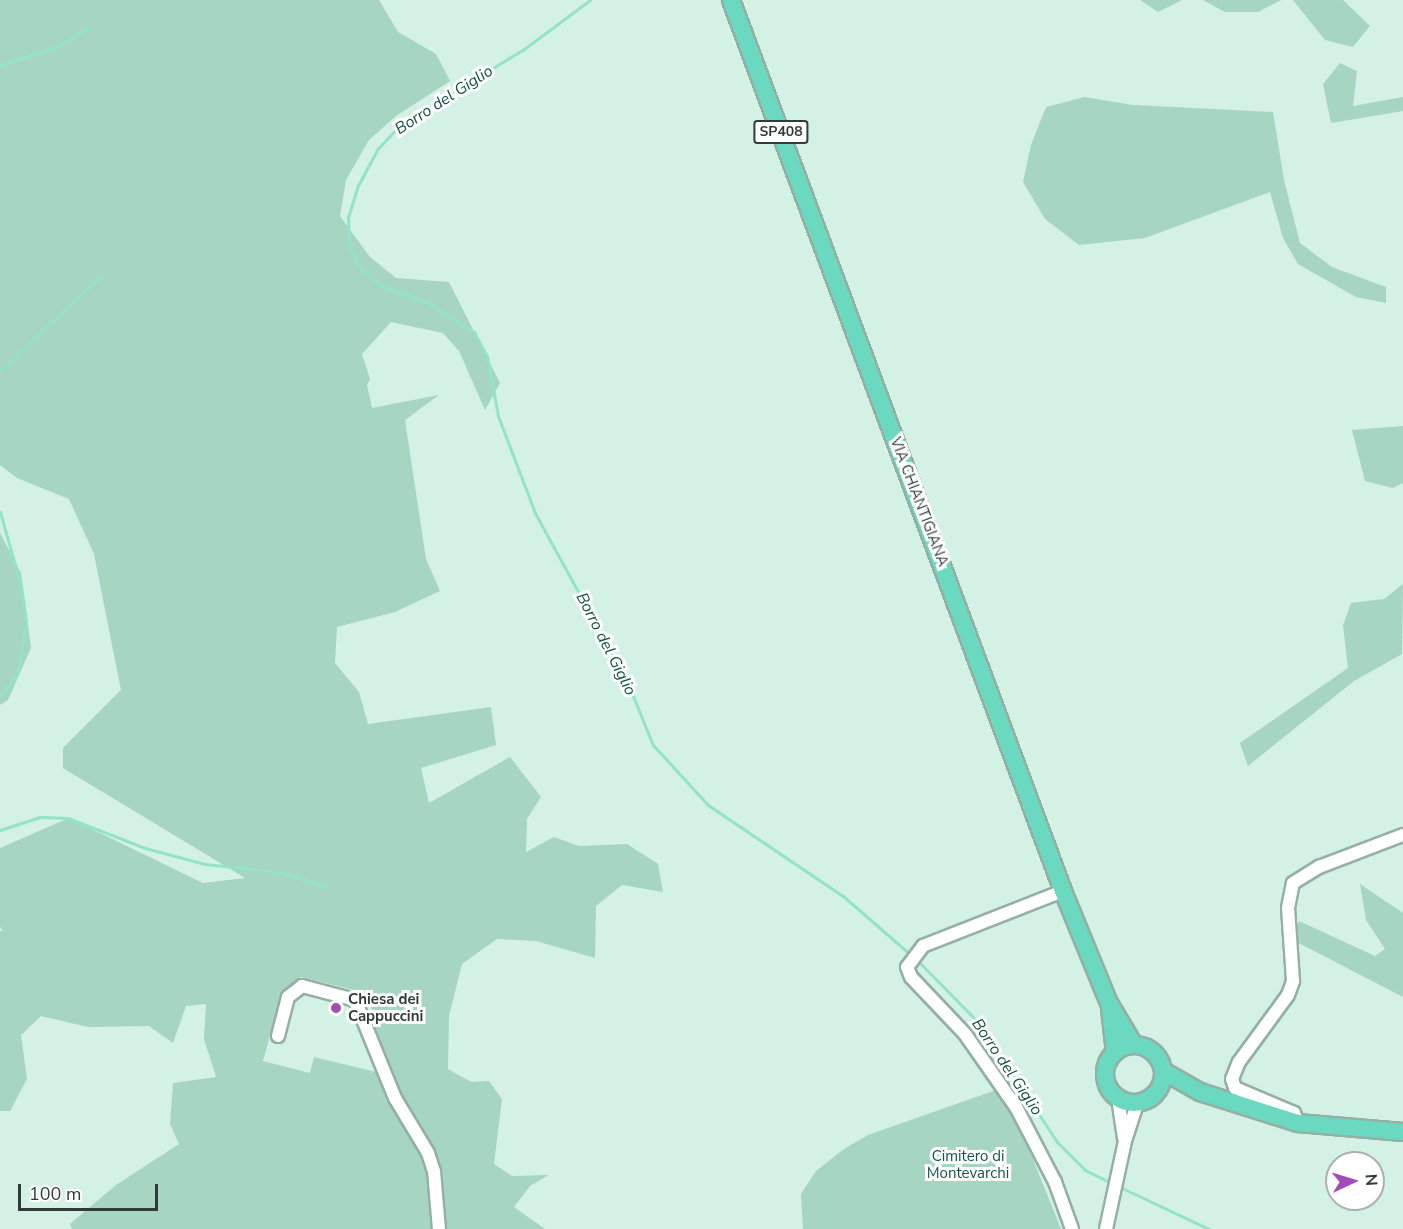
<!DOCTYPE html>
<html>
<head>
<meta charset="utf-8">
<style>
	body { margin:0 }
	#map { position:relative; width:1403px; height:1229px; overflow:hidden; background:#d3f1e5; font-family:"Nunito Sans",sans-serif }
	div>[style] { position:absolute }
	.green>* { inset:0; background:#a6d5c2 }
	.stream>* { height:3px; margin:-1.5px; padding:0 1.5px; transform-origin:1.5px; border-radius:1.5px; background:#93e4c6 }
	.roads { filter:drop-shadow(2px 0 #94b0a4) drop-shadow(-2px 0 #94b0a4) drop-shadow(0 2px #94b0a4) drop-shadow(0 -2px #94b0a4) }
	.minor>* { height:12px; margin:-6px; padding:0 6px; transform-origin:6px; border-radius:6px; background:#fff }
	.major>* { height:16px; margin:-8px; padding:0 8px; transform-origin:8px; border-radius:8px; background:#6ad9bf }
	.major>.ring { margin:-8px; padding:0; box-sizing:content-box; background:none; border:16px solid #6ad9bf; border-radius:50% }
	.dots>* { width:16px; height:16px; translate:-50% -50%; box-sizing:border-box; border:3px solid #fff; border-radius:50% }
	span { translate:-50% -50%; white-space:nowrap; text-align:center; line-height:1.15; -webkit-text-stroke:6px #fff; paint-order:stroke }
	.shield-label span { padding:2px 4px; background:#fff; border:2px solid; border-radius:4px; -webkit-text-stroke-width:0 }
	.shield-label { font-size:14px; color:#303c37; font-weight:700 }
	.street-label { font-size:15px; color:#303c37 }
	.poi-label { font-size:15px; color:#303c37; font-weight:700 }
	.left { translate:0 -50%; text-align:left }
	.park-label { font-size:15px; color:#145542 }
	.water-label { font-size:16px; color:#10533f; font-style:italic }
	.north { position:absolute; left:1325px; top:1151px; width:60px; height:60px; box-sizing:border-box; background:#fff; border:2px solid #acb1af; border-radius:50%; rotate:86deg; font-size:16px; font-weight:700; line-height:24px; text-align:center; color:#303c37 }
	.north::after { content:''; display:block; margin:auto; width:21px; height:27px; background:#a24cb9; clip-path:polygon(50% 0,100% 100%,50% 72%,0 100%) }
	.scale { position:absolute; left:18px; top:1184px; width:140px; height:27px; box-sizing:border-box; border:3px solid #303c37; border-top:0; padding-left:8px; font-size:18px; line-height:21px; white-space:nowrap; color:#303c37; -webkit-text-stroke:4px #fff; paint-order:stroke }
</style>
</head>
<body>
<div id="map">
	<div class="green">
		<i style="clip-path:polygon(evenodd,0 0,379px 0,398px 32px,436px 54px,450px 81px,396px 116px,369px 140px,346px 180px,340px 216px,370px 257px,396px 278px,449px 282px,500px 383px,485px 410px,459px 351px,443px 333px,391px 322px,362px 354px,370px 379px,367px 385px,372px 408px,439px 395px,405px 420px,426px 559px,440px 591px,395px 612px,337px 627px,335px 663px,359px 692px,368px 724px,491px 707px,496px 745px,421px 768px,429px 803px,510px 757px,541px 797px,527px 819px,526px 852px,554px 837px,579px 846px,627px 844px,658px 864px,663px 892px,622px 885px,596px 906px,595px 958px,536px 941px,497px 939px,462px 964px,449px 1016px,448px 1069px,471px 1082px,489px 1081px,502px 1099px,494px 1164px,512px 1176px,549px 1175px,530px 1186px,514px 1207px,545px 1229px,72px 1229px,70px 1224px,116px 1185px,179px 1144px,170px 1124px,173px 1083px,216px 1077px,204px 1039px,206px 1004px,186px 1006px,173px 1043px,149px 1026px,88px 1027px,41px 1016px,21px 1035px,27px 1079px,10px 1111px,0 1111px,0 931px,3px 931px,0 927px,0 848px,69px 818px,203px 883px,245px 878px,63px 768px,63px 748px,121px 690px,94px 554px,69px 499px,17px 478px,0 465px,0 0,301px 977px,370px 994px,377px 1052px,400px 1099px,387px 1102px,376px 1072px,314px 1057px,310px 1073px,263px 1061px,282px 992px,301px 977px)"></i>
		<i style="clip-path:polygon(1140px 0,1182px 0,1158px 12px)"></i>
		<i style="clip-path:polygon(1203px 0,1281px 0,1258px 12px,1225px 12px)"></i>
		<i style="clip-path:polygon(1293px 0,1343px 0,1370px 26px,1353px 47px,1325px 40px)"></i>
		<i style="clip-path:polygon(1340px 63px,1357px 71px,1353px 106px,1403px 97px,1403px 111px,1331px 123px,1323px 84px)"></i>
		<i style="clip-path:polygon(1085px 97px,1133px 105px,1273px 112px,1284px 180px,1300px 243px,1332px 267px,1386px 287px,1386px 303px,1356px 297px,1298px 264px,1283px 238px,1270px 192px,1145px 238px,1079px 245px,1045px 219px,1023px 182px,1031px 145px,1046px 107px)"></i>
		<i style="clip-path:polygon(1403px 426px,1403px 483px,1393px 488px,1365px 481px,1352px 430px)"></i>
		<i style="clip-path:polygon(0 533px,21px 573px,31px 648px,8px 700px,0 705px)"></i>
		<i style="clip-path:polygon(1403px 584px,1402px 654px,1354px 681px,1248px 766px,1240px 743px,1348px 668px,1343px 625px,1351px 603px,1384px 599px)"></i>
		<i style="clip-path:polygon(1360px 884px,1403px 913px,1403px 997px,1291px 939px,1299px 921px,1375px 956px,1385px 949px,1366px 920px)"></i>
		<i style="clip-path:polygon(996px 1090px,1018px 1122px,1061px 1229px,803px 1229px,801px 1194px,816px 1171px,844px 1149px,868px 1135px)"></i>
	</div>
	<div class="stream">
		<i style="left:590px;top:0;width:82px;rotate:143.4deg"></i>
		<i style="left:524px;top:49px;width:144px;rotate:148.6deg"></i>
		<i style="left:401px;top:124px;width:35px;rotate:133deg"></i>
		<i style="left:377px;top:150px;width:40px;rotate:118deg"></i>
		<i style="left:358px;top:185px;width:34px;rotate:107deg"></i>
		<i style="left:348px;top:217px;width:30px;rotate:88deg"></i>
		<i style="left:349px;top:247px;width:21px;rotate:62deg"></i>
		<i style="left:359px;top:266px;width:28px;rotate:44deg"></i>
		<i style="left:379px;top:285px;width:50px;rotate:19.9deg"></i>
		<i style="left:426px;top:302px;width:57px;rotate:32deg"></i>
		<i style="left:474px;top:332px;width:27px;rotate:62deg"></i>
		<i style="left:487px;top:356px;width:61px;rotate:79.6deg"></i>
		<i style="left:498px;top:416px;width:104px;rotate:69.1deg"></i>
		<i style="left:535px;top:513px;width:189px;rotate:61.3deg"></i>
		<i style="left:626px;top:679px;width:71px;rotate:67.8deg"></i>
		<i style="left:653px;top:745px;width:81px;rotate:47.5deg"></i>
		<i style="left:708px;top:805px;width:163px;rotate:34deg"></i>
		<i style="left:843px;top:896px;width:91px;rotate:41deg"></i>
		<i style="left:0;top:65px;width:59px;rotate:-17.8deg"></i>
		<i style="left:56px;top:47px;width:39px;rotate:-31deg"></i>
		<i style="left:0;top:371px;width:139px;rotate:-43.5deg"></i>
		<i style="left:0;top:512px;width:77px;rotate:74.2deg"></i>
		<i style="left:21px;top:586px;width:34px;rotate:82deg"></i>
		<i style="left:26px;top:620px;width:53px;rotate:98.7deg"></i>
		<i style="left:18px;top:672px;width:30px;rotate:127deg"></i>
		<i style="left:0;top:830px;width:42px;rotate:-18deg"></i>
		<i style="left:40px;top:817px;width:28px;rotate:2deg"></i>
		<i style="left:68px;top:818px;width:83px;rotate:21.3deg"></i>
		<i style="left:145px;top:848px;width:62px;rotate:14.9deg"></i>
		<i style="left:205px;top:864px;width:73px;rotate:6.3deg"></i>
		<i style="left:278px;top:872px;width:50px;rotate:16.3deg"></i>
		<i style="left:917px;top:960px;width:87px;rotate:45.5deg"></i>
		<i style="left:978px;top:1022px;width:144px;rotate:56.6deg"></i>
		<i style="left:1057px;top:1142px;width:40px;rotate:45deg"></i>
		<i style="left:1085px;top:1170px;width:32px;rotate:26deg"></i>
		<i style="left:1120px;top:1187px;width:98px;rotate:25.3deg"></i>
	</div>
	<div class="roads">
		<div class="minor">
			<i style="left:1063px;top:891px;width:150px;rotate:158.6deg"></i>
			<i style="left:923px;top:946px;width:26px;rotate:127deg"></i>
			<i style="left:907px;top:967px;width:11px;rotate:68deg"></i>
			<i style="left:911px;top:977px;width:79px;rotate:46.5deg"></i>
			<i style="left:965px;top:1034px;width:89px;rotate:55.1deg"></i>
			<i style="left:1016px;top:1107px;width:85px;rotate:62.5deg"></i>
			<i style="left:1055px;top:1182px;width:50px;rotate:70.1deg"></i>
			<i style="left:278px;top:1036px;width:40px;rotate:-75.6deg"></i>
			<i style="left:288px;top:997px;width:18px;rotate:-38deg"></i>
			<i style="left:302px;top:986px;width:55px;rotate:14.8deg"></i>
			<i style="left:355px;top:1000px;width:106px;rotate:67.8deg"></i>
			<i style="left:395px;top:1098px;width:64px;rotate:59deg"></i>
			<i style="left:428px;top:1153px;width:19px;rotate:72deg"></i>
			<i style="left:434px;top:1171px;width:58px;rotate:85.1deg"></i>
			<i style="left:1118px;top:1098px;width:40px;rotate:81.5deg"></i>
			<i style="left:1298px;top:1123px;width:11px;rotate:-112deg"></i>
			<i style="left:1294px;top:1113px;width:64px;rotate:-157deg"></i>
			<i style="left:1235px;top:1088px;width:9px;rotate:-108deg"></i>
			<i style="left:1232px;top:1079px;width:18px;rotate:-68deg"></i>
			<i style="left:1239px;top:1062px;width:83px;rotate:-53.8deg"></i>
			<i style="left:1288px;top:995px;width:15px;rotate:-70deg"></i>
			<i style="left:1293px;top:981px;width:73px;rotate:-93.9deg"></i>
			<i style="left:1288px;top:908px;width:25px;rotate:-79deg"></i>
			<i style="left:1293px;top:883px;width:31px;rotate:-32deg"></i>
			<i style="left:1319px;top:867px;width:90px;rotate:-20.9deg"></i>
			<i style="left:1106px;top:1229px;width:90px;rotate:-77.8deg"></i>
			<i style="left:1125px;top:1141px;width:40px;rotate:-72deg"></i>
		</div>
		<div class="major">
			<i style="left:731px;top:0;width:951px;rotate:69.56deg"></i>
			<i style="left:1063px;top:891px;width:121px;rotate:67.7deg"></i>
			<i style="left:1109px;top:1003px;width:49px;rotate:59.2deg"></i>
			<i style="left:1110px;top:1009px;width:43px;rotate:83.4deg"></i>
			<i class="ring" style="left:1105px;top:1045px;width:42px;height:42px"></i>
			<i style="left:1163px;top:1071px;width:43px;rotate:29.6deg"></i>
			<i style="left:1200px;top:1092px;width:103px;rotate:17.6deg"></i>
			<i style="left:1298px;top:1123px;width:105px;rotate:4.9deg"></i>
		</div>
	</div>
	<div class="dots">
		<i style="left:336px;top:1008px;background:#a24cb9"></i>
	</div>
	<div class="shield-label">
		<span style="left:781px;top:132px">SP408</span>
	</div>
	<div class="street-label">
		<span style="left:919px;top:502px;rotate:69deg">VIA CHIANTIGIANA</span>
	</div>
	<div class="poi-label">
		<span class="left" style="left:348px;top:1008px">Chiesa dei<br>Cappuccini</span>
	</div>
	<div class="park-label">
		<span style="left:968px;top:1165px">Cimitero di<br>Montevarchi</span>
	</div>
	<div class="water-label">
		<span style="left:444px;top:100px;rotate:-33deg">Borro del Giglio</span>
		<span style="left:606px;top:644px;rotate:63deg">Borro del Giglio</span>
		<span style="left:1007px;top:1067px;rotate:56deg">Borro del Giglio</span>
	</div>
	<div class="north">N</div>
	<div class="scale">100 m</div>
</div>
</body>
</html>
